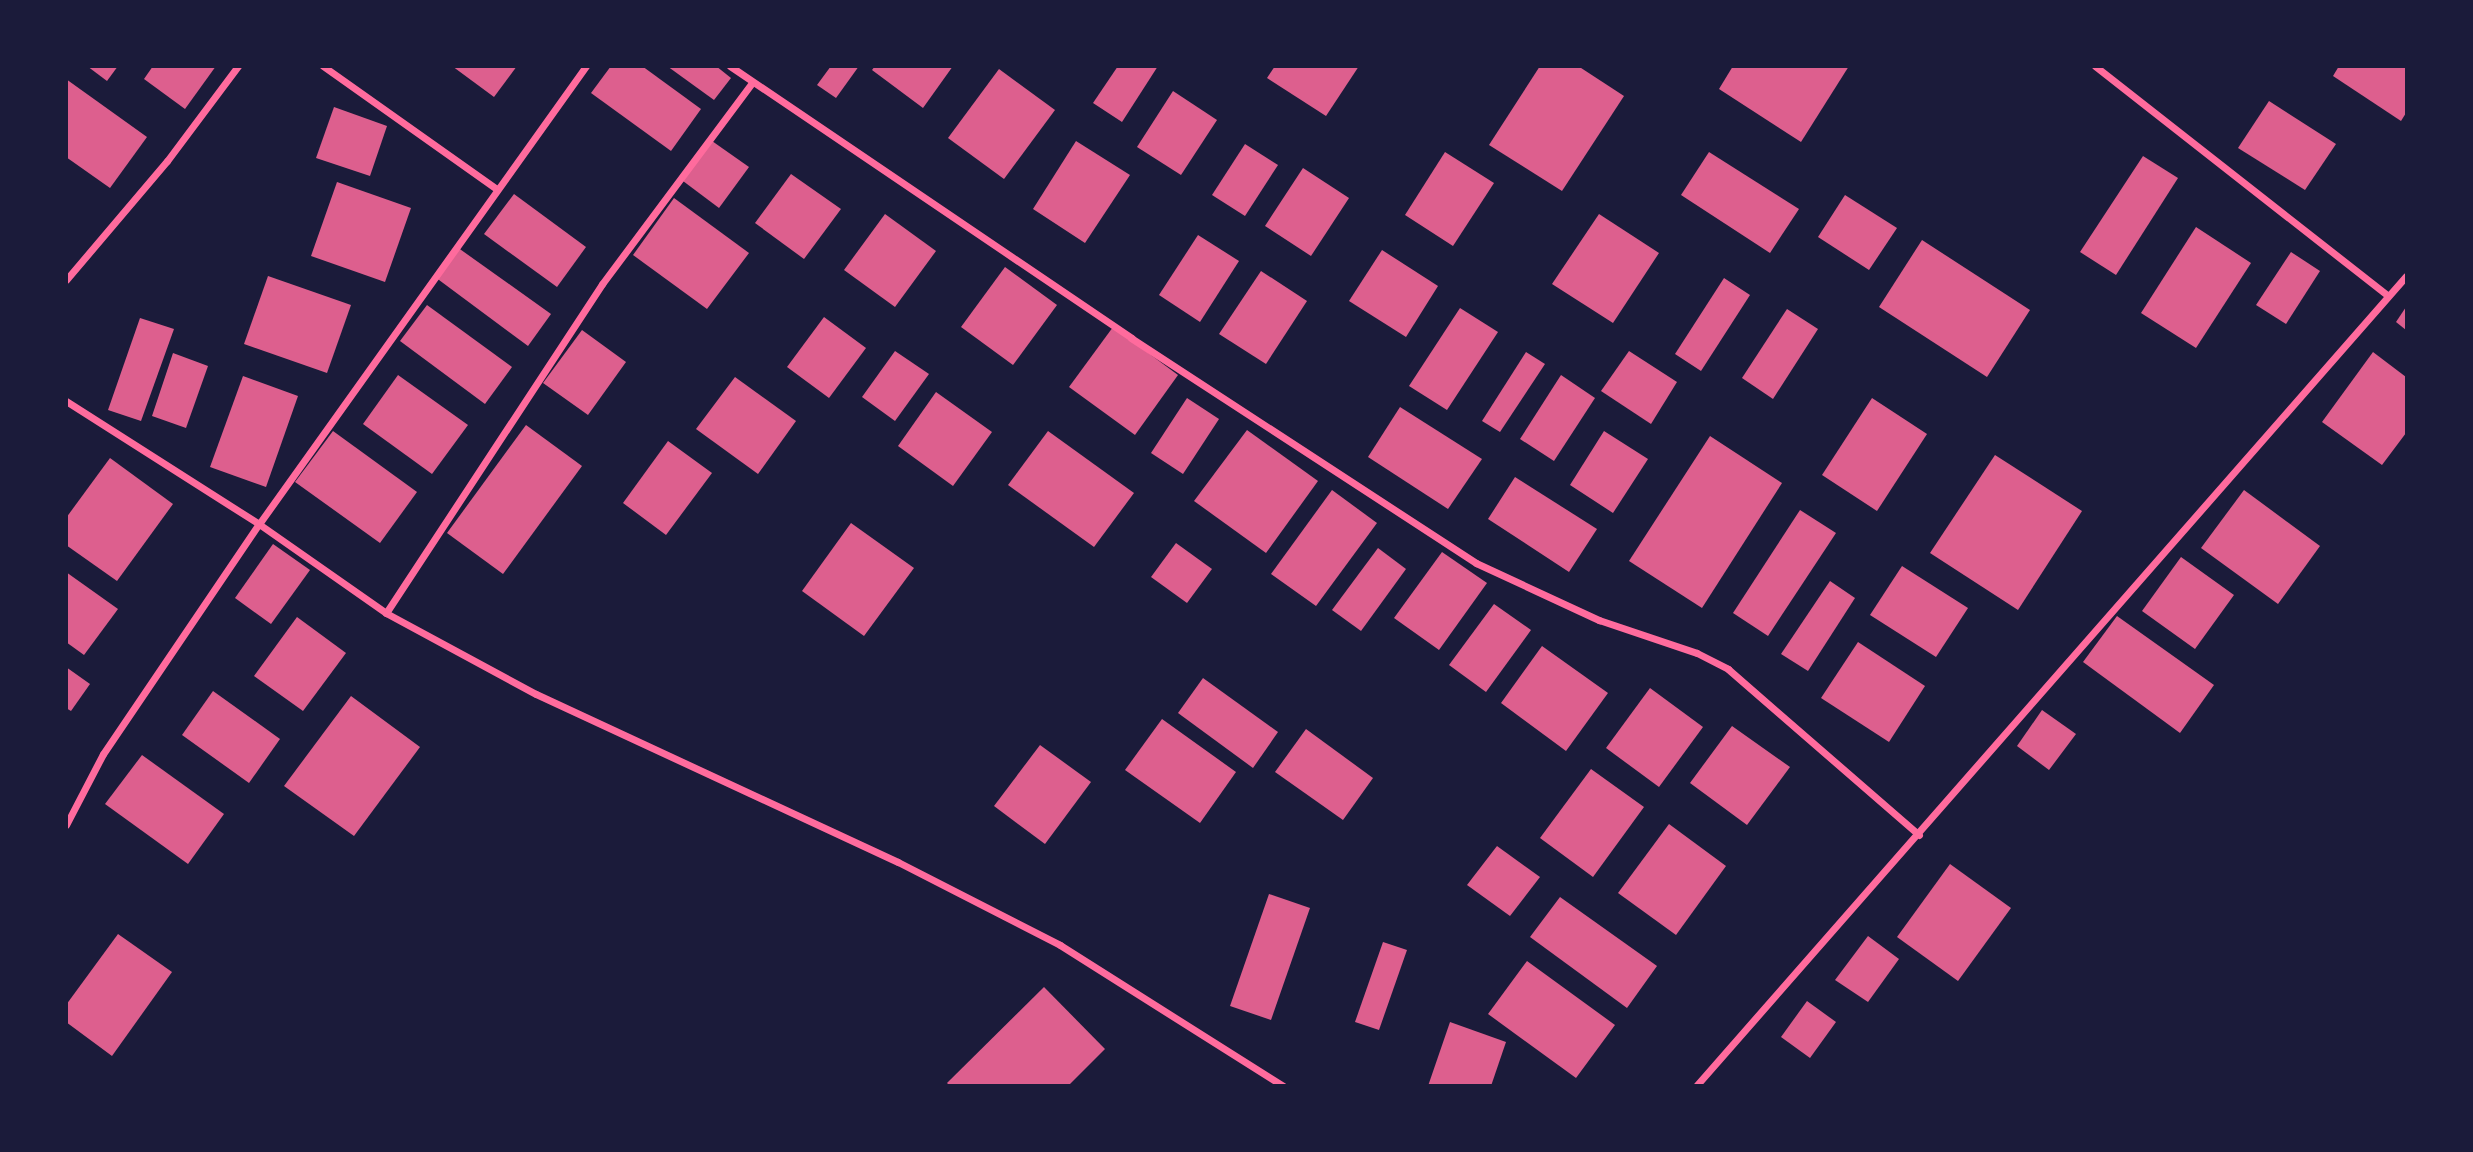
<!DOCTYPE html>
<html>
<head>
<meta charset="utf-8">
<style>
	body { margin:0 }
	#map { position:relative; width:2473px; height:1152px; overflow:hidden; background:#1b1b3a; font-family:Quicksand,sans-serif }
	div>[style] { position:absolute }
	.building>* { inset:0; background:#dd5f8e }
	.minor>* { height:7px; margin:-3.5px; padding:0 3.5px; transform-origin:3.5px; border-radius:3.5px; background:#ff6b9d }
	span { translate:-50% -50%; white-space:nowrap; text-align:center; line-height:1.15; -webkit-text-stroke:7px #1b1b3a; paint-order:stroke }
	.frame { position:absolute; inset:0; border:68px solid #1b1b3a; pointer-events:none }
</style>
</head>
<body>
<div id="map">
	<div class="building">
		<i style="clip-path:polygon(87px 66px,118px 66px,107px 81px)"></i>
		<i style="clip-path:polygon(153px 66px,216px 66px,185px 109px,144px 79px)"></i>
		<i style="clip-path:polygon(452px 66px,517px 66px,494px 97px)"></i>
		<i style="clip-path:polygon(611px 66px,642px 66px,701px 109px,671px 151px,591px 93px)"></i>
		<i style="clip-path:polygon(667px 66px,716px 66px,731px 78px,714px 100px)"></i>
		<i style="clip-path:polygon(831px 66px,859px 66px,836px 98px,817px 85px)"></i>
		<i style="clip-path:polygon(875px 66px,953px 66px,923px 108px,872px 70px)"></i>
		<i style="clip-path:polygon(1118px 66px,1158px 66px,1122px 122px,1093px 103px)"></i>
		<i style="clip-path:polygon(1275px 66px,1359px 66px,1326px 116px,1267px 78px)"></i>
		<i style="clip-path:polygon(1540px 66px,1578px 66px,1624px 96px,1562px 191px,1489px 145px)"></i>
		<i style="clip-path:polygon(1733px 66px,1849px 66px,1801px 142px,1719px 89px)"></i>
		<i style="clip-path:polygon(2339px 66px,2406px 66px,2406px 113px,2401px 121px,2333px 76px)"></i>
		<i style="clip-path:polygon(999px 69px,1055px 110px,1004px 179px,948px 138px)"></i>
		<i style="clip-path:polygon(66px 79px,147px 137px,110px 188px,66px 157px)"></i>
		<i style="clip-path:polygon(1173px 91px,1217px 120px,1181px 175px,1137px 147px)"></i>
		<i style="clip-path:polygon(2269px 101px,2336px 144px,2305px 190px,2238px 148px)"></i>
		<i style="clip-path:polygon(334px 107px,387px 126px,370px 176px,316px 158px)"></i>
		<i style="clip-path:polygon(712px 141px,749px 167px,719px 208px,683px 181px)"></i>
		<i style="clip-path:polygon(1076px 141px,1130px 175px,1085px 243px,1033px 209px)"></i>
		<i style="clip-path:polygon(1245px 144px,1278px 165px,1245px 216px,1212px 195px)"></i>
		<i style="clip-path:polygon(1445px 152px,1494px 183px,1453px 246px,1405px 215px)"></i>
		<i style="clip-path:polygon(1709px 152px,1799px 209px,1770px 253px,1681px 195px)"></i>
		<i style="clip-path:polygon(2143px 156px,2178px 178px,2116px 275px,2080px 252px)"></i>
		<i style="clip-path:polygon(1303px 168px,1349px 198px,1311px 256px,1265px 226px)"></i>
		<i style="clip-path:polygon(791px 174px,841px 209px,804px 259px,755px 223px)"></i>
		<i style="clip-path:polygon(337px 182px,411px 208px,385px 282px,311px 256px)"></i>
		<i style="clip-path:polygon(514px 194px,586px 247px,557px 287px,484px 234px)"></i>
		<i style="clip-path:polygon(1845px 195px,1897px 228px,1869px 270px,1818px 237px)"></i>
		<i style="clip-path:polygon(674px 198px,749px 253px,707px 309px,633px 255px)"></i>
		<i style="clip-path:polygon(885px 214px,936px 251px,895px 307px,844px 270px)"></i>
		<i style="clip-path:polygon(1599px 214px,1659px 253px,1613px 323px,1552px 284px)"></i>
		<i style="clip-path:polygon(2196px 227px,2251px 263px,2196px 348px,2141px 313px)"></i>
		<i style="clip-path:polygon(1198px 235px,1239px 261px,1200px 322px,1159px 295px)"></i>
		<i style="clip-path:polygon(1922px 240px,2030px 310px,1987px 377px,1879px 307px)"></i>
		<i style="clip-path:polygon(457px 247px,551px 314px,528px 346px,435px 277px)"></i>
		<i style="clip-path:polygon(1382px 250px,1438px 286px,1406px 337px,1349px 301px)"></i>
		<i style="clip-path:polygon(2291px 252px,2320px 271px,2286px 324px,2256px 305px)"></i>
		<i style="clip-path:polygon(1005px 267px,1057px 305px,1013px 365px,961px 327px)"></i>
		<i style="clip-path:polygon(1261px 271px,1307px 301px,1266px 364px,1219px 334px)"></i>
		<i style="clip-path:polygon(268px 276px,351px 305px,327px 373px,244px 344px)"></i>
		<i style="clip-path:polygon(1724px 278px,1750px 295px,1701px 371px,1675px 354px)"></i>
		<i style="clip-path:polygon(427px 305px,512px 367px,485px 404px,400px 341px)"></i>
		<i style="clip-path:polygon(2406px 307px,2406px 330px,2396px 322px)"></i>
		<i style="clip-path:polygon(1460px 308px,1498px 332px,1447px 410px,1409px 386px)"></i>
		<i style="clip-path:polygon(1787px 309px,1818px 329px,1773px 399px,1742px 378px)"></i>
		<i style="clip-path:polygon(824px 317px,866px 348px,829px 398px,787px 367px)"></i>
		<i style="clip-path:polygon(140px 318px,174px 329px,141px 421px,108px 410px)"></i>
		<i style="clip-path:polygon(1113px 327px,1178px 375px,1135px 435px,1069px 387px)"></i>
		<i style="clip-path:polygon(582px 330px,626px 362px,588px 415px,543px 383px)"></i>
		<i style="clip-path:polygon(895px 351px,929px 374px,895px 421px,862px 397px)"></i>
		<i style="clip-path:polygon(1629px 351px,1677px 382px,1651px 424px,1601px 391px)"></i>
		<i style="clip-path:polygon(1526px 352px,1545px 364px,1500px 432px,1482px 421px)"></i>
		<i style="clip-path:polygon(2373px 352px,2406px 377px,2406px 433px,2382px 465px,2322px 422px)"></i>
		<i style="clip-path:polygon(173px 353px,208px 366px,186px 428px,152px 416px)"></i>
		<i style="clip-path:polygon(398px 375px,468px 425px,432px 474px,363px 424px)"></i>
		<i style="clip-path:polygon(1561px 375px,1595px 398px,1554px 461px,1520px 439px)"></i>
		<i style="clip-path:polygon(243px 376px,298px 396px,266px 487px,210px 467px)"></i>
		<i style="clip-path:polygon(735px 377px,796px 421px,758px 474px,696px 429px)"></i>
		<i style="clip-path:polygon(936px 392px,992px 432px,953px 486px,898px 446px)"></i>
		<i style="clip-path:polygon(1187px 398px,1219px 419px,1183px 474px,1151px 453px)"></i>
		<i style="clip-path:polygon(1872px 398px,1927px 434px,1877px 511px,1822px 475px)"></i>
		<i style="clip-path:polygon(1400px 407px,1482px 459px,1448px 509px,1368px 457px)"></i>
		<i style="clip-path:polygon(526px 425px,582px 466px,503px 574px,447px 533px)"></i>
		<i style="clip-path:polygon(1247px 430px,1318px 481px,1266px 553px,1194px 501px)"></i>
		<i style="clip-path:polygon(333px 431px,417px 492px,380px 543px,295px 482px)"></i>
		<i style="clip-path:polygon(1048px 431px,1134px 493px,1094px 547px,1008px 485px)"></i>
		<i style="clip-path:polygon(1604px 431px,1648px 459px,1613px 513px,1570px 485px)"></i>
		<i style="clip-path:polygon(1710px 436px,1782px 483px,1702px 608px,1629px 561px)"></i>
		<i style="clip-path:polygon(668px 441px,712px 473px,666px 535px,623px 503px)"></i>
		<i style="clip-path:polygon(1995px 455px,2082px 511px,2018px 610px,1930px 553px)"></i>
		<i style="clip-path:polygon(110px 458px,173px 504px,117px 581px,66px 545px,66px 518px)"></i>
		<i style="clip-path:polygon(1515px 477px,1597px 529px,1569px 572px,1488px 519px)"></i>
		<i style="clip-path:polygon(1332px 490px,1377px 523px,1316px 606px,1271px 574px)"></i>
		<i style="clip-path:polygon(2244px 490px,2320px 546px,2278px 604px,2201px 548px)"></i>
		<i style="clip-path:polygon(1800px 510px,1836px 533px,1768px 636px,1733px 613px)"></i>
		<i style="clip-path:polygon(851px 523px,914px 568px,864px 636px,802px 591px)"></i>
		<i style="clip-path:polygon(1176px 543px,1212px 569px,1187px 603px,1151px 577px)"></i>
		<i style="clip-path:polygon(273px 544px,310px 570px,271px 624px,235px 598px)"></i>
		<i style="clip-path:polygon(1378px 548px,1406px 569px,1361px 631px,1332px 610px)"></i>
		<i style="clip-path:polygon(1442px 552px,1487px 583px,1439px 650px,1394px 618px)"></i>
		<i style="clip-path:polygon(2181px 557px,2234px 595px,2195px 649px,2142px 611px)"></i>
		<i style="clip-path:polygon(1902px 566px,1968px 608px,1936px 657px,1870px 615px)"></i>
		<i style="clip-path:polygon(66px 572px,118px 609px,84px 655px,66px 642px)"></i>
		<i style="clip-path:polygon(1830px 581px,1855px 598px,1808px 671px,1781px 654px)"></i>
		<i style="clip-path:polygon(1494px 604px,1531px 630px,1486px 692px,1449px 665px)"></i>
		<i style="clip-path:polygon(2117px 616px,2214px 685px,2180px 733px,2083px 662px)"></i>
		<i style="clip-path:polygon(297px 617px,346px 653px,303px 711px,254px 676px)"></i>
		<i style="clip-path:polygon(1858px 642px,1925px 686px,1889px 742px,1821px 698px)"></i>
		<i style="clip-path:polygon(1542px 646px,1608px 693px,1566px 751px,1501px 703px)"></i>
		<i style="clip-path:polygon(66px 667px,90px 684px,71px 711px,66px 708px)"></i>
		<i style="clip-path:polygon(1203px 678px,1278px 732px,1253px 768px,1178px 713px)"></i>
		<i style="clip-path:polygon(1650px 688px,1703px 727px,1659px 787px,1606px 748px)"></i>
		<i style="clip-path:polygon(213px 691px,280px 739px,249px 783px,182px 735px)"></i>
		<i style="clip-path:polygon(351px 696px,420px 747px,354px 836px,284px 786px)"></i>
		<i style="clip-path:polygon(2042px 710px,2076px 734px,2049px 770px,2017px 746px)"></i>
		<i style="clip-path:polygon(1162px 719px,1236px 772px,1200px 823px,1125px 770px)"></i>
		<i style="clip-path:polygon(1732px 726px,1790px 767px,1747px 825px,1690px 783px)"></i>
		<i style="clip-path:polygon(1306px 729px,1373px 778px,1343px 820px,1275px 772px)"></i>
		<i style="clip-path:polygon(1040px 745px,1091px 782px,1045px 844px,994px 806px)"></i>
		<i style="clip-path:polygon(142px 755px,224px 814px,188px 864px,105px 804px)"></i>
		<i style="clip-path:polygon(1591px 769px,1644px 807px,1593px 877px,1540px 838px)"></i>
		<i style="clip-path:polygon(1669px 824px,1726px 866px,1676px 935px,1618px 893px)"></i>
		<i style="clip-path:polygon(1497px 846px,1540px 877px,1510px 916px,1467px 885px)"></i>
		<i style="clip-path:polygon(1950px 864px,2011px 908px,1958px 981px,1897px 937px)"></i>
		<i style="clip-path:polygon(1269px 894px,1310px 908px,1271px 1020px,1230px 1006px)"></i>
		<i style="clip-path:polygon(1560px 897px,1657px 966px,1627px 1008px,1530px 937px)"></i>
		<i style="clip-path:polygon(118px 934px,172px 972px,112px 1056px,66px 1022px,66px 1005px)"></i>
		<i style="clip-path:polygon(1868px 936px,1899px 959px,1868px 1002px,1835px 980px)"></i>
		<i style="clip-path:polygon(1383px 942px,1407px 950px,1379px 1030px,1355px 1022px)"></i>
		<i style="clip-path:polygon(1527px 961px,1615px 1025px,1576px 1078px,1488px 1014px)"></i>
		<i style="clip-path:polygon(1044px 987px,1105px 1049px,1068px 1086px,950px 1086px,947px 1083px)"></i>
		<i style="clip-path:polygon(1807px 1001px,1836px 1022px,1810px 1058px,1781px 1037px)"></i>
		<i style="clip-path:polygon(1450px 1022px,1506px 1042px,1491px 1086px,1428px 1086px)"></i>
	</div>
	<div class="minor">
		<i style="left:323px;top:66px;width:213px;rotate:35.3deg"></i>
		<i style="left:730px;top:66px;width:485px;rotate:34.1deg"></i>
		<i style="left:1131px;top:338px;width:412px;rotate:33.1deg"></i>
		<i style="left:1476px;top:563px;width:136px;rotate:24.9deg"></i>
		<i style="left:1599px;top:620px;width:103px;rotate:18.6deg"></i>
		<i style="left:1697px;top:653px;width:35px;rotate:27deg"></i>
		<i style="left:1728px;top:669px;width:253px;rotate:41deg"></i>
		<i style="left:2095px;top:66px;width:372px;rotate:38.1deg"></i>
		<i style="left:66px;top:280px;width:156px;rotate:-49.7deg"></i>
		<i style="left:167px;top:161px;width:119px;rotate:-53.2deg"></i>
		<i style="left:66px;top:401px;width:229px;rotate:32.5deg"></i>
		<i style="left:259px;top:524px;width:155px;rotate:35deg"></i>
		<i style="left:386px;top:613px;width:170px;rotate:28.4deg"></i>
		<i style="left:536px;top:694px;width:399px;rotate:24.9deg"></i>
		<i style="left:898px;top:862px;width:182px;rotate:27.1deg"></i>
		<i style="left:1060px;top:945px;width:264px;rotate:32.3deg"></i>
		<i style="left:386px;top:613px;width:394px;rotate:-56.7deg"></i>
		<i style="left:602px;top:284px;width:249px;rotate:-53.3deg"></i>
		<i style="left:66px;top:825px;width:80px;rotate:-62.5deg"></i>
		<i style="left:103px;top:754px;width:278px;rotate:-55.9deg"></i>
		<i style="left:259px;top:524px;width:563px;rotate:-54.47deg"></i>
		<i style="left:1696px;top:1086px;width:1077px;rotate:-48.76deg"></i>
	</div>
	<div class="frame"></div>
</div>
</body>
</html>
